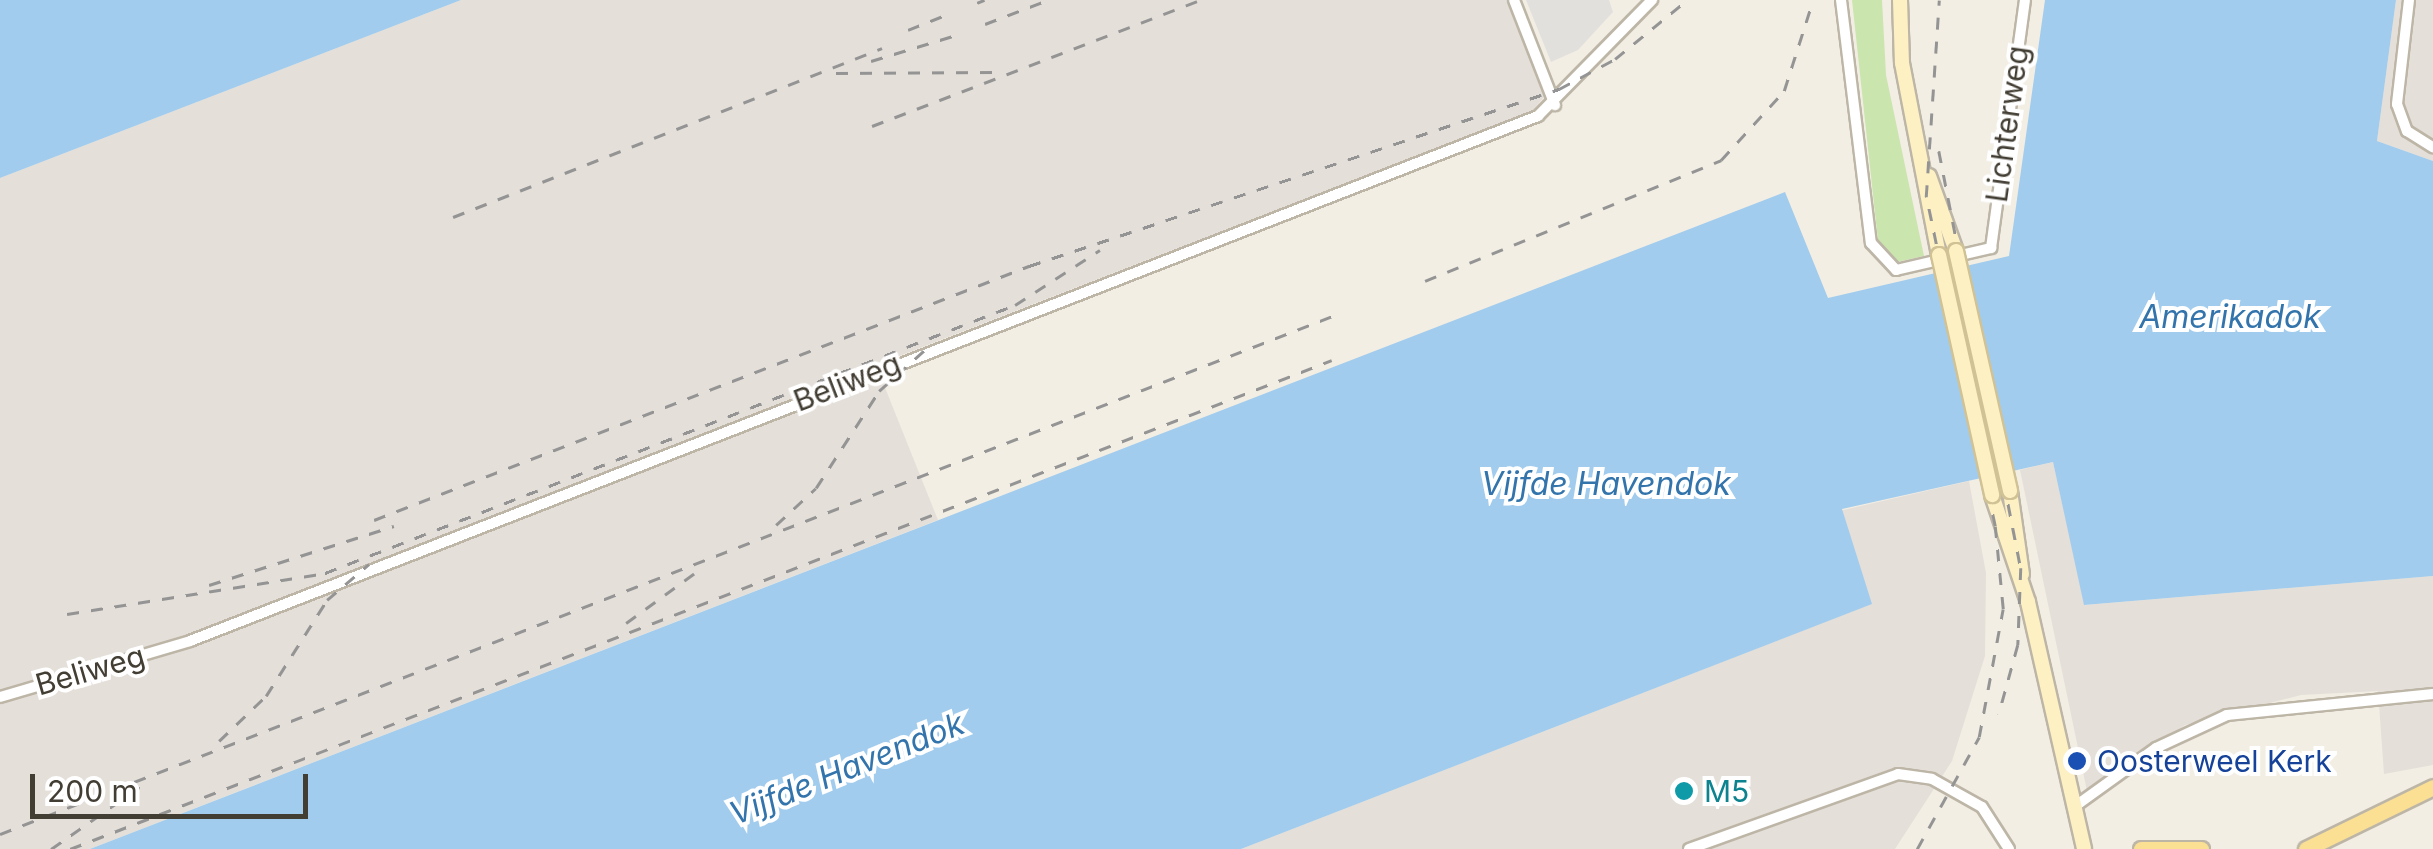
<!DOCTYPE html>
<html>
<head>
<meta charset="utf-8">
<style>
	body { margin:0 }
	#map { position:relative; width:2433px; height:849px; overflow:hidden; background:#f2eee4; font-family:Inter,sans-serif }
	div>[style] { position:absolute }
	.industrial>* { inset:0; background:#e4dfd9 }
	.green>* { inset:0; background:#cbe5ae }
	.parking>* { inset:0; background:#e2e0dd }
	.water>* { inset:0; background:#a2cced }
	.roads { filter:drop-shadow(2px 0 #bdb6a7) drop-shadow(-2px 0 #bdb6a7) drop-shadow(0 2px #bdb6a7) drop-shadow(0 -2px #bdb6a7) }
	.minor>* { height:10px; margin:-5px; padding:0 5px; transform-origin:5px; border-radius:5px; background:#fff }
	.secondary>* { height:14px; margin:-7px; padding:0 7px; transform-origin:7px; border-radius:7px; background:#fdf0c3 }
	.primary>* { height:15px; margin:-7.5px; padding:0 7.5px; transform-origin:7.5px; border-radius:7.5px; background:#fbe094 }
	.rail>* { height:2.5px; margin-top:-1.25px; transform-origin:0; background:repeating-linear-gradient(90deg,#949494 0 12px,transparent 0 24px) }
	.bridges { filter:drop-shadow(2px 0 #d0c295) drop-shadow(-2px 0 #d0c295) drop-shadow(0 2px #d0c295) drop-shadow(0 -2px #d0c295) }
	.secondary-bridge>* { height:14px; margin:-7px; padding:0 7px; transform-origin:7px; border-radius:7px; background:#fdf0c3 }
	.dots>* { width:28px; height:28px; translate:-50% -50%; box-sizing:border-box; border:5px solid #fff; border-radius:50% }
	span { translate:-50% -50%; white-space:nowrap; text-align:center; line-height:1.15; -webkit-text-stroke:8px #fff; paint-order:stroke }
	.street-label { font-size:30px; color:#433e34 }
	.transit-label { font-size:30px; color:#164399 }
	.left { translate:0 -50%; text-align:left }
	.culture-label { font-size:30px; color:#0d838f }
	.water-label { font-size:32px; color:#3274ab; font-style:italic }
	.scale { position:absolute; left:30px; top:774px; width:278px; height:45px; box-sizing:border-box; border:5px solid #433e34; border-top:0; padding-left:12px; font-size:30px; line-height:35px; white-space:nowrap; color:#433e34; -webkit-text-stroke:8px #fff; paint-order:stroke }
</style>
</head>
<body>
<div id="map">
	<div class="industrial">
		<i style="clip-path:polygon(461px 0,1509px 0,1545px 96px,1532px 111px,876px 365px,938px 520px,90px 849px,0 849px,0 178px)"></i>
		<i style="clip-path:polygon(2396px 0,2433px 0,2433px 161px,2377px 141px)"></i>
		<i style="clip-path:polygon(2053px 462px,2085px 605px,2433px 576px,2433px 765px,2384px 774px,2378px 691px,2301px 695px,2185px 725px,2087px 791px,2020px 470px)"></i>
		<i style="clip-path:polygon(1969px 481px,1986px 573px,1985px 656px,1952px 761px,1895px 849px,1241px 849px,1871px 604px,1839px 511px)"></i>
	</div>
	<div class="green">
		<i style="clip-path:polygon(1852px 0,1882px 0,1886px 75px,1924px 256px,1897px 262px,1878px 241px)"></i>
	</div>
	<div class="parking">
		<i style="clip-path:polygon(1526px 0,1609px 0,1613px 12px,1578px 50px,1551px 62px)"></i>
	</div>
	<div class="water">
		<i style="clip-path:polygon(0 0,461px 0,0 178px)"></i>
		<i style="clip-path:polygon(2045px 0,2396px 0,2377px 141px,2433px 161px,2433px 576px,2084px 605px,2053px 462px,1842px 509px,1872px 604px,1241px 849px,90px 849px,1785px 192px,1828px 298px,2009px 256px)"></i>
	</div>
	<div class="roads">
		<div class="minor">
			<i style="left:1514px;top:0;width:113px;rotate:68.7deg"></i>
			<i style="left:1841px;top:0;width:245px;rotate:83deg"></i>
			<i style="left:1871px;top:243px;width:37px;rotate:47deg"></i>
			<i style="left:1896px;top:270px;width:98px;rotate:-13deg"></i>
			<i style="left:1991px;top:248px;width:250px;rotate:-82.2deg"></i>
			<i style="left:2409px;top:0;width:105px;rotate:96.6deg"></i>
			<i style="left:2397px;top:104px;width:29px;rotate:70deg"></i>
			<i style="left:2407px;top:131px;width:31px;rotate:32deg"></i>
			<i style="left:0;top:697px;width:198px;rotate:-16.4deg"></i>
			<i style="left:190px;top:641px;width:1447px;rotate:-21.28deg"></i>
			<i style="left:1538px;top:116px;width:163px;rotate:-45.5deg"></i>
			<i style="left:2074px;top:807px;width:101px;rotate:-35.7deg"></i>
			<i style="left:2156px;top:748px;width:78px;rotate:-24.9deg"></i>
			<i style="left:2227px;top:715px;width:207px;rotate:-5.8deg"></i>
			<i style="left:1689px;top:849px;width:222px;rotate:-19.7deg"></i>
			<i style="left:1898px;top:774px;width:34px;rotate:8deg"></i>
			<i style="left:1932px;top:779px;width:57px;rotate:29.2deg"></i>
			<i style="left:1982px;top:807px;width:50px;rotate:57.3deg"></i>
		</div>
		<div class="secondary">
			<i style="left:1900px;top:0;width:63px;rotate:88.2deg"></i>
			<i style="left:1902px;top:63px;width:196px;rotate:79.1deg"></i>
			<i style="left:1929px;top:176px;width:80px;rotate:70.2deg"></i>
			<i style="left:2010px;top:491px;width:84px;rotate:81.8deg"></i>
			<i style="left:1992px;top:495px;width:113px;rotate:71.4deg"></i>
			<i style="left:2028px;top:602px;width:253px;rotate:77.2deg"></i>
		</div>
		<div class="primary">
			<i style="left:2141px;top:849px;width:60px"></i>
			<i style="left:2306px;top:849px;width:141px;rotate:-26deg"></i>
		</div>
	</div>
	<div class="rail">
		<i style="left:977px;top:3px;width:8px;rotate:-23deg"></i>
		<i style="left:985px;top:24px;width:67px;rotate:-20.9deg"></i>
		<i style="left:908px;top:30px;width:43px;rotate:-21.8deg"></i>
		<i style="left:871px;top:61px;width:89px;rotate:-17deg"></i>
		<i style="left:836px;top:73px;width:160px;rotate:-0.4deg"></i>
		<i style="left:872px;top:126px;width:351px;rotate:-21deg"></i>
		<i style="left:1939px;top:151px;width:425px;rotate:78.9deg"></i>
		<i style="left:2021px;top:568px;width:77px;rotate:92.2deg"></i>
		<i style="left:2018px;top:645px;width:72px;rotate:105.4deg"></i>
		<i style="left:453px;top:217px;width:461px;rotate:-21.5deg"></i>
		<i style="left:1425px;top:281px;width:320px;rotate:-22.2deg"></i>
		<i style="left:1721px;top:160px;width:93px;rotate:-47.6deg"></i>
		<i style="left:1784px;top:91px;width:96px;rotate:-72.3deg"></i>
		<i style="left:374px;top:520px;width:703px;rotate:-21.2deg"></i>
		<i style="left:1029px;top:266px;width:559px;rotate:-18.47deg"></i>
		<i style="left:1559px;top:89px;width:64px;rotate:-28.2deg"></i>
		<i style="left:1615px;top:59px;width:93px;rotate:-39.3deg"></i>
		<i style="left:776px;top:525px;width:54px;rotate:-42.8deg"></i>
		<i style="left:816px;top:488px;width:116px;rotate:-57deg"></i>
		<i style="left:879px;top:391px;width:64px;rotate:-41.9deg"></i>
		<i style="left:209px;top:585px;width:194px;rotate:-17.7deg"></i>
		<i style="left:67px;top:614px;width:261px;rotate:-9deg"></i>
		<i style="left:325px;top:573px;width:740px;rotate:-21.23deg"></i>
		<i style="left:1015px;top:305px;width:101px;rotate:-32.9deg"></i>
		<i style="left:626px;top:623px;width:90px;rotate:-36deg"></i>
		<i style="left:219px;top:741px;width:65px;rotate:-43.8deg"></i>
		<i style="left:266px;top:696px;width:114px;rotate:-57.6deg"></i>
		<i style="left:327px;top:600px;width:55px;rotate:-40.6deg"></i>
		<i style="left:0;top:834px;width:1432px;rotate:-21.24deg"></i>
		<i style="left:51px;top:849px;width:110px;rotate:-35deg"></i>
		<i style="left:70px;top:849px;width:1353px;rotate:-21.18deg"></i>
		<i style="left:1917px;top:849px;width:128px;rotate:-61deg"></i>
		<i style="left:1979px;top:737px;width:130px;rotate:-79.4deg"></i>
		<i style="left:2003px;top:609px;width:83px;rotate:-95.5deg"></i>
		<i style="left:1995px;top:526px;width:336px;rotate:-101.8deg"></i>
		<i style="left:1926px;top:197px;width:197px;rotate:-86.2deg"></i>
	</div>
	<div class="bridges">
		<div class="secondary-bridge">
			<i style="left:1956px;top:251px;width:246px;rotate:77.3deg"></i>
			<i style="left:1939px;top:255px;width:246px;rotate:77.5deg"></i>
		</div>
	</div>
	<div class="dots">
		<i style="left:2077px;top:761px;background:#1a4fb4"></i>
		<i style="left:1684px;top:791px;background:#0f9aa8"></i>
	</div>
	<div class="street-label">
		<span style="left:2007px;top:124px;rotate:-82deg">Lichterweg</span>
		<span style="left:847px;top:382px;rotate:-21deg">Beliweg</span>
		<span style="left:90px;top:670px;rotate:-16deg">Beliweg</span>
	</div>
	<div class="transit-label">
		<span class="left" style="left:2097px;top:761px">Oosterweel Kerk</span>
	</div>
	<div class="culture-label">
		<span class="left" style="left:1704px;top:791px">M5</span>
	</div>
	<div class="water-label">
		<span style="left:2230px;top:317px">Amerikadok</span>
		<span style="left:1606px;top:484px">Vijfde Havendok</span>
		<span style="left:847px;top:769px;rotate:-22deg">Vijfde Havendok</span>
	</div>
	<div class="scale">200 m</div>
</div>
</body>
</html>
